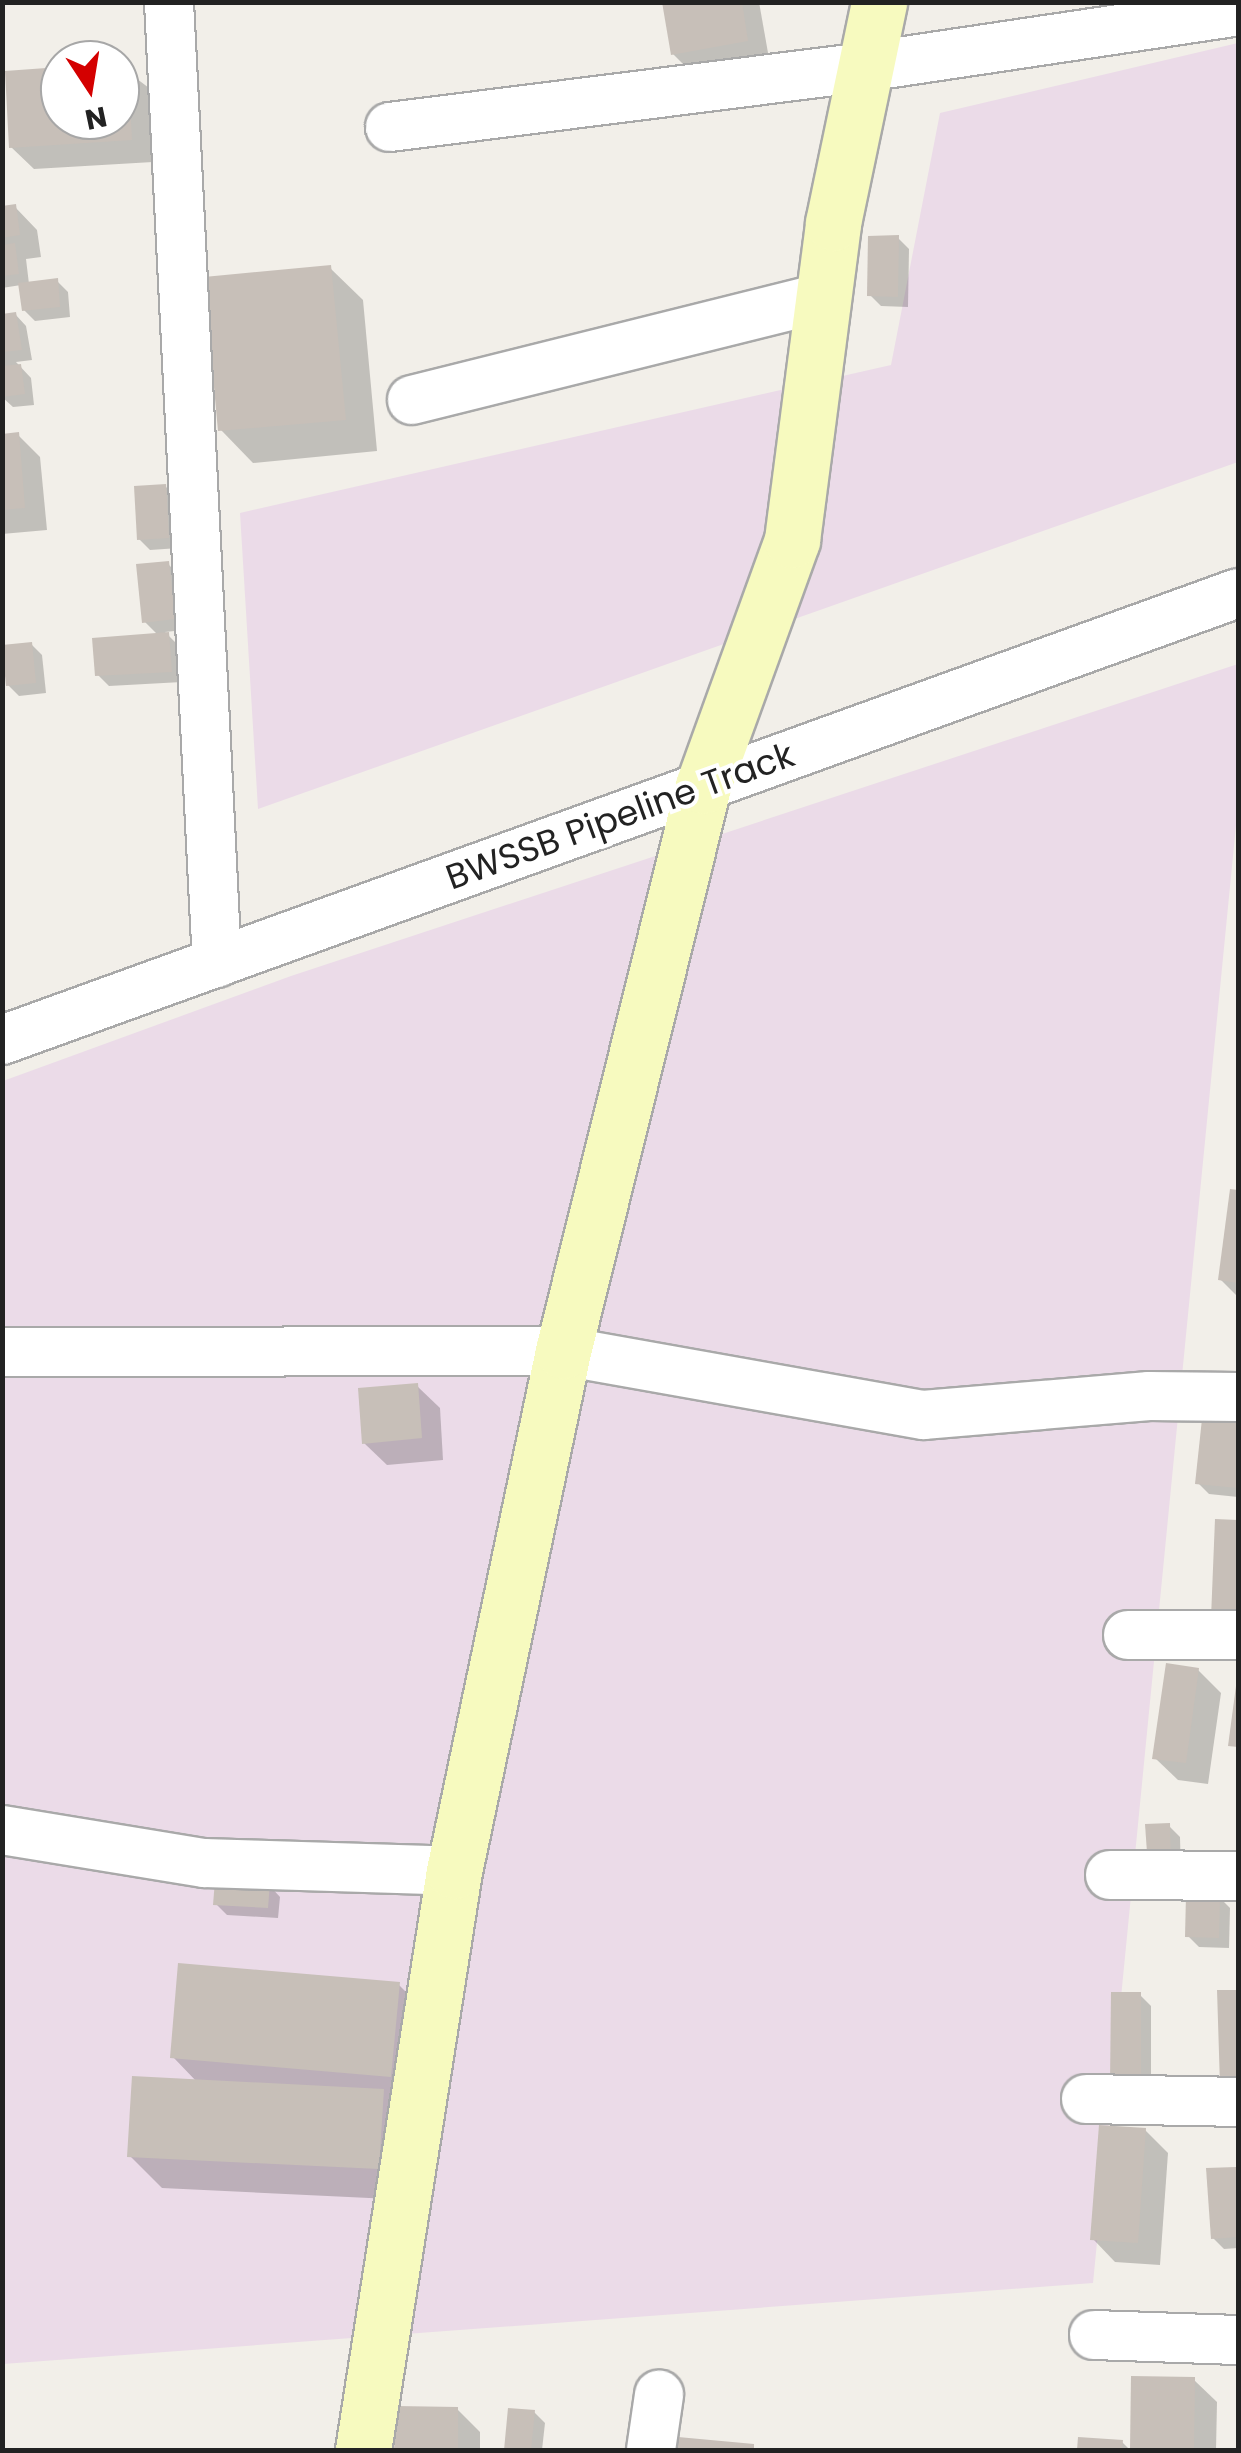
<!DOCTYPE html>
<html>
<head>
<meta charset="utf-8">
<style>
	body { margin:0 }
	#map { position:relative; width:1241px; height:2453px; overflow:hidden; background:#f2efe9; font-family:Poppins,sans-serif }
	div>[style] { position:absolute }
	.industrial>* { inset:0; background:#ebdbe8 }
	.shadow>* { inset:0; background:#0003 }
	.building>* { inset:0; background:#c7bfb8 }
	.roads { filter:drop-shadow(2px 0 #a9a9a9) drop-shadow(-2px 0 #a9a9a9) drop-shadow(0 2px #a9a9a9) drop-shadow(0 -2px #a9a9a9) }
	.street>* { height:48px; margin:-24px; padding:0 24px; transform-origin:24px; border-radius:24px; background:#fff }
	.secondary>* { height:55px; margin:-27.5px; padding:0 27.5px; transform-origin:27.5px; border-radius:27.5px; background:#f7fabf }
	span { translate:-50% -50%; white-space:nowrap; text-align:center; line-height:1.15; -webkit-text-stroke:8px #fff; paint-order:stroke }
	.street-label { font-size:35px; color:#222 }
	.frame { position:absolute; inset:0; border:5px solid #222; pointer-events:none }
	.north { position:absolute; left:40px; top:40px; width:100px; height:100px; box-sizing:border-box; background:#fff; border:2px solid #a7a7a7; border-radius:50%; rotate:168deg; font-size:28px; font-weight:700; line-height:40px; text-align:center; color:#222 }
	.north::after { content:''; display:block; margin:auto; width:35px; height:45px; background:#d40000; clip-path:polygon(50% 0,100% 100%,50% 72%,0 100%) }
</style>
</head>
<body>
<div id="map">
	<div class="industrial">
		<i style="clip-path:polygon(1238px 43px,1238px 462px,258px 809px,240px 513px,891px 365px,940px 113px)"></i>
		<i style="clip-path:polygon(1238px 664px,1238px 805px,1093px 2283px,3px 2364px,3px 1081px,291px 976px)"></i>
	</div>
	<div class="shadow">
		<i style="clip-path:polygon(664px 2px,759px 2px,770px 64px,696px 77px,673px 54px)"></i>
		<i style="clip-path:polygon(120px 66px,149px 88px,153px 162px,34px 169px,11px 147px,60px 70px,60px 120px,120px 120px)"></i>
		<i style="clip-path:polygon(15px 207px,37px 230px,41px 257px,26px 259px,29px 284px,57px 281px,68px 292px,70px 317px,35px 321px,24px 310px,21px 285px,2px 288px,2px 208px)"></i>
		<i style="clip-path:polygon(898px 238px,909px 249px,908px 307px,881px 306px,870px 295px)"></i>
		<i style="clip-path:polygon(330px 268px,363px 300px,377px 451px,253px 463px,221px 430px)"></i>
		<i style="clip-path:polygon(15px 314px,26px 326px,32px 360px,16px 362px,31px 378px,34px 405px,13px 407px,2px 397px,2px 317px)"></i>
		<i style="clip-path:polygon(18px 435px,40px 457px,47px 530px,2px 534px,2px 436px)"></i>
		<i style="clip-path:polygon(165px 486px,176px 497px,179px 548px,150px 550px,139px 539px)"></i>
		<i style="clip-path:polygon(168px 564px,179px 575px,184px 630px,165px 632px,179px 646px,182px 682px,109px 686px,98px 675px,158px 635px,145px 622px)"></i>
		<i style="clip-path:polygon(31px 644px,42px 655px,46px 693px,19px 696px,8px 685px)"></i>
		<i style="clip-path:polygon(1232px 1192px,1238px 1193px,1238px 1297px,1221px 1280px)"></i>
		<i style="clip-path:polygon(417px 1386px,440px 1408px,443px 1460px,387px 1465px,364px 1443px)"></i>
		<i style="clip-path:polygon(1204px 1422px,1238px 1425px,1238px 1497px,1209px 1494px,1198px 1483px)"></i>
		<i style="clip-path:polygon(1198px 1670px,1221px 1693px,1208px 1784px,1178px 1780px,1155px 1758px)"></i>
		<i style="clip-path:polygon(1148px 1826px,1169px 1826px,1180px 1837px,1181px 1877px)"></i>
		<i style="clip-path:polygon(269px 1885px,280px 1897px,278px 1918px,227px 1915px,216px 1904px)"></i>
		<i style="clip-path:polygon(1219px 1897px,1230px 1908px,1229px 1948px,1199px 1947px,1188px 1936px)"></i>
		<i style="clip-path:polygon(398px 1984px,431px 2017px,411px 2200px,162px 2188px,130px 2156px,197px 2082px,173px 2057px)"></i>
		<i style="clip-path:polygon(1140px 1995px,1151px 2006px,1151px 2094px,1124px 2094px)"></i>
		<i style="clip-path:polygon(1145px 2130px,1168px 2153px,1160px 2265px,1115px 2262px,1093px 2239px)"></i>
		<i style="clip-path:polygon(1235px 2169px,1238px 2248px,1224px 2249px,1213px 2238px)"></i>
		<i style="clip-path:polygon(1134px 2379px,1194px 2380px,1217px 2402px,1216px 2450px,1132px 2450px)"></i>
		<i style="clip-path:polygon(398px 2408px,457px 2409px,480px 2432px,480px 2450px,397px 2450px)"></i>
		<i style="clip-path:polygon(510px 2410px,534px 2412px,545px 2423px,542px 2450px,506px 2450px)"></i>
		<i style="clip-path:polygon(1080px 2439px,1122px 2442px,1130px 2450px,1079px 2450px)"></i>
	</div>
	<div class="building">
		<i style="clip-path:polygon(662px 2px,742px 2px,748px 41px,671px 55px)"></i>
		<i style="clip-path:polygon(128px 63px,132px 140px,9px 148px,5px 71px,60px 67px,60px 120px,120px 120px,120px 64px)"></i>
		<i style="clip-path:polygon(16px 204px,20px 235px,2px 238px,2px 206px)"></i>
		<i style="clip-path:polygon(899px 235px,898px 297px,867px 296px,868px 236px)"></i>
		<i style="clip-path:polygon(15px 243px,19px 274px,2px 276px,2px 245px)"></i>
		<i style="clip-path:polygon(331px 265px,346px 420px,218px 431px,204px 277px)"></i>
		<i style="clip-path:polygon(58px 278px,60px 307px,22px 311px,18px 283px)"></i>
		<i style="clip-path:polygon(16px 312px,22px 350px,2px 352px,2px 314px)"></i>
		<i style="clip-path:polygon(21px 364px,25px 394px,2px 397px,2px 366px)"></i>
		<i style="clip-path:polygon(19px 432px,25px 508px,2px 510px,2px 434px)"></i>
		<i style="clip-path:polygon(166px 484px,169px 538px,137px 540px,134px 486px)"></i>
		<i style="clip-path:polygon(169px 561px,175px 619px,142px 623px,136px 564px)"></i>
		<i style="clip-path:polygon(169px 632px,172px 672px,95px 676px,92px 638px)"></i>
		<i style="clip-path:polygon(32px 642px,36px 683px,6px 686px,2px 645px)"></i>
		<i style="clip-path:polygon(1230px 1189px,1238px 1190px,1238px 1283px,1218px 1280px)"></i>
		<i style="clip-path:polygon(418px 1383px,422px 1438px,362px 1444px,358px 1388px)"></i>
		<i style="clip-path:polygon(1202px 1419px,1238px 1422px,1238px 1488px,1195px 1484px)"></i>
		<i style="clip-path:polygon(1215px 1519px,1238px 1520px,1238px 1619px,1211px 1618px)"></i>
		<i style="clip-path:polygon(1166px 1663px,1199px 1668px,1186px 1763px,1152px 1759px)"></i>
		<i style="clip-path:polygon(1236px 1686px,1238px 1686px,1238px 1747px,1228px 1746px)"></i>
		<i style="clip-path:polygon(1170px 1823px,1171px 1867px,1148px 1867px,1145px 1824px)"></i>
		<i style="clip-path:polygon(215px 1880px,270px 1883px,268px 1908px,213px 1905px)"></i>
		<i style="clip-path:polygon(1220px 1894px,1219px 1938px,1185px 1937px,1186px 1895px)"></i>
		<i style="clip-path:polygon(178px 1963px,400px 1982px,391px 2077px,170px 2058px)"></i>
		<i style="clip-path:polygon(1217px 1990px,1238px 1990px,1238px 2086px,1220px 2086px)"></i>
		<i style="clip-path:polygon(1111px 1992px,1141px 1992px,1141px 2084px,1110px 2084px)"></i>
		<i style="clip-path:polygon(132px 2076px,384px 2089px,379px 2169px,127px 2157px)"></i>
		<i style="clip-path:polygon(1099px 2125px,1146px 2128px,1138px 2243px,1090px 2240px)"></i>
		<i style="clip-path:polygon(1236px 2167px,1238px 2237px,1211px 2239px,1206px 2168px)"></i>
		<i style="clip-path:polygon(1131px 2376px,1195px 2377px,1194px 2450px,1130px 2450px)"></i>
		<i style="clip-path:polygon(396px 2406px,458px 2407px,458px 2450px,394px 2450px)"></i>
		<i style="clip-path:polygon(508px 2408px,535px 2410px,531px 2450px,504px 2450px)"></i>
		<i style="clip-path:polygon(678px 2437px,754px 2444px,754px 2450px,677px 2450px)"></i>
		<i style="clip-path:polygon(1078px 2437px,1123px 2440px,1122px 2450px,1077px 2450px)"></i>
	</div>
	<div class="roads">
		<div class="street">
			<i style="left:169px;top:2px;width:962px;rotate:87.14deg"></i>
			<i style="left:390px;top:127px;width:479px;rotate:-7.2deg"></i>
			<i style="left:865px;top:67px;width:377px;rotate:-8.5deg"></i>
			<i style="left:412px;top:400px;width:425px;rotate:-14deg"></i>
			<i style="left:2px;top:1040px;width:1314px;rotate:-19.88deg"></i>
			<i style="left:2px;top:1352px;width:561px;rotate:-0.1deg"></i>
			<i style="left:563px;top:1351px;width:366px;rotate:10.1deg"></i>
			<i style="left:923px;top:1415px;width:227px;rotate:-4.8deg"></i>
			<i style="left:1149px;top:1396px;width:89px;rotate:0.6deg"></i>
			<i style="left:1128px;top:1635px;width:110px"></i>
			<i style="left:2px;top:1830px;width:205px;rotate:9.3deg"></i>
			<i style="left:204px;top:1863px;width:250px;rotate:1.8deg"></i>
			<i style="left:1110px;top:1875px;width:128px;rotate:0.4deg"></i>
			<i style="left:1086px;top:2099px;width:152px;rotate:1.1deg"></i>
			<i style="left:1094px;top:2335px;width:144px;rotate:2deg"></i>
			<i style="left:651px;top:2450px;width:56px;rotate:-81.7deg"></i>
		</div>
		<div class="secondary">
			<i style="left:363px;top:2450px;width:586px;rotate:-81.07deg"></i>
			<i style="left:454px;top:1871px;width:531px;rotate:-78.16deg"></i>
			<i style="left:563px;top:1351px;width:582px;rotate:-76.08deg"></i>
			<i style="left:703px;top:786px;width:262px;rotate:-70.1deg"></i>
			<i style="left:792px;top:540px;width:320px;rotate:-82.6deg"></i>
			<i style="left:833px;top:223px;width:226px;rotate:-78.2deg"></i>
		</div>
	</div>
	<div class="street-label">
		<span style="left:620px;top:816px;rotate:-20deg">BWSSB Pipeline Track</span>
	</div>
	<div class="frame"></div>
	<div class="north">N</div>
</div>
</body>
</html>
